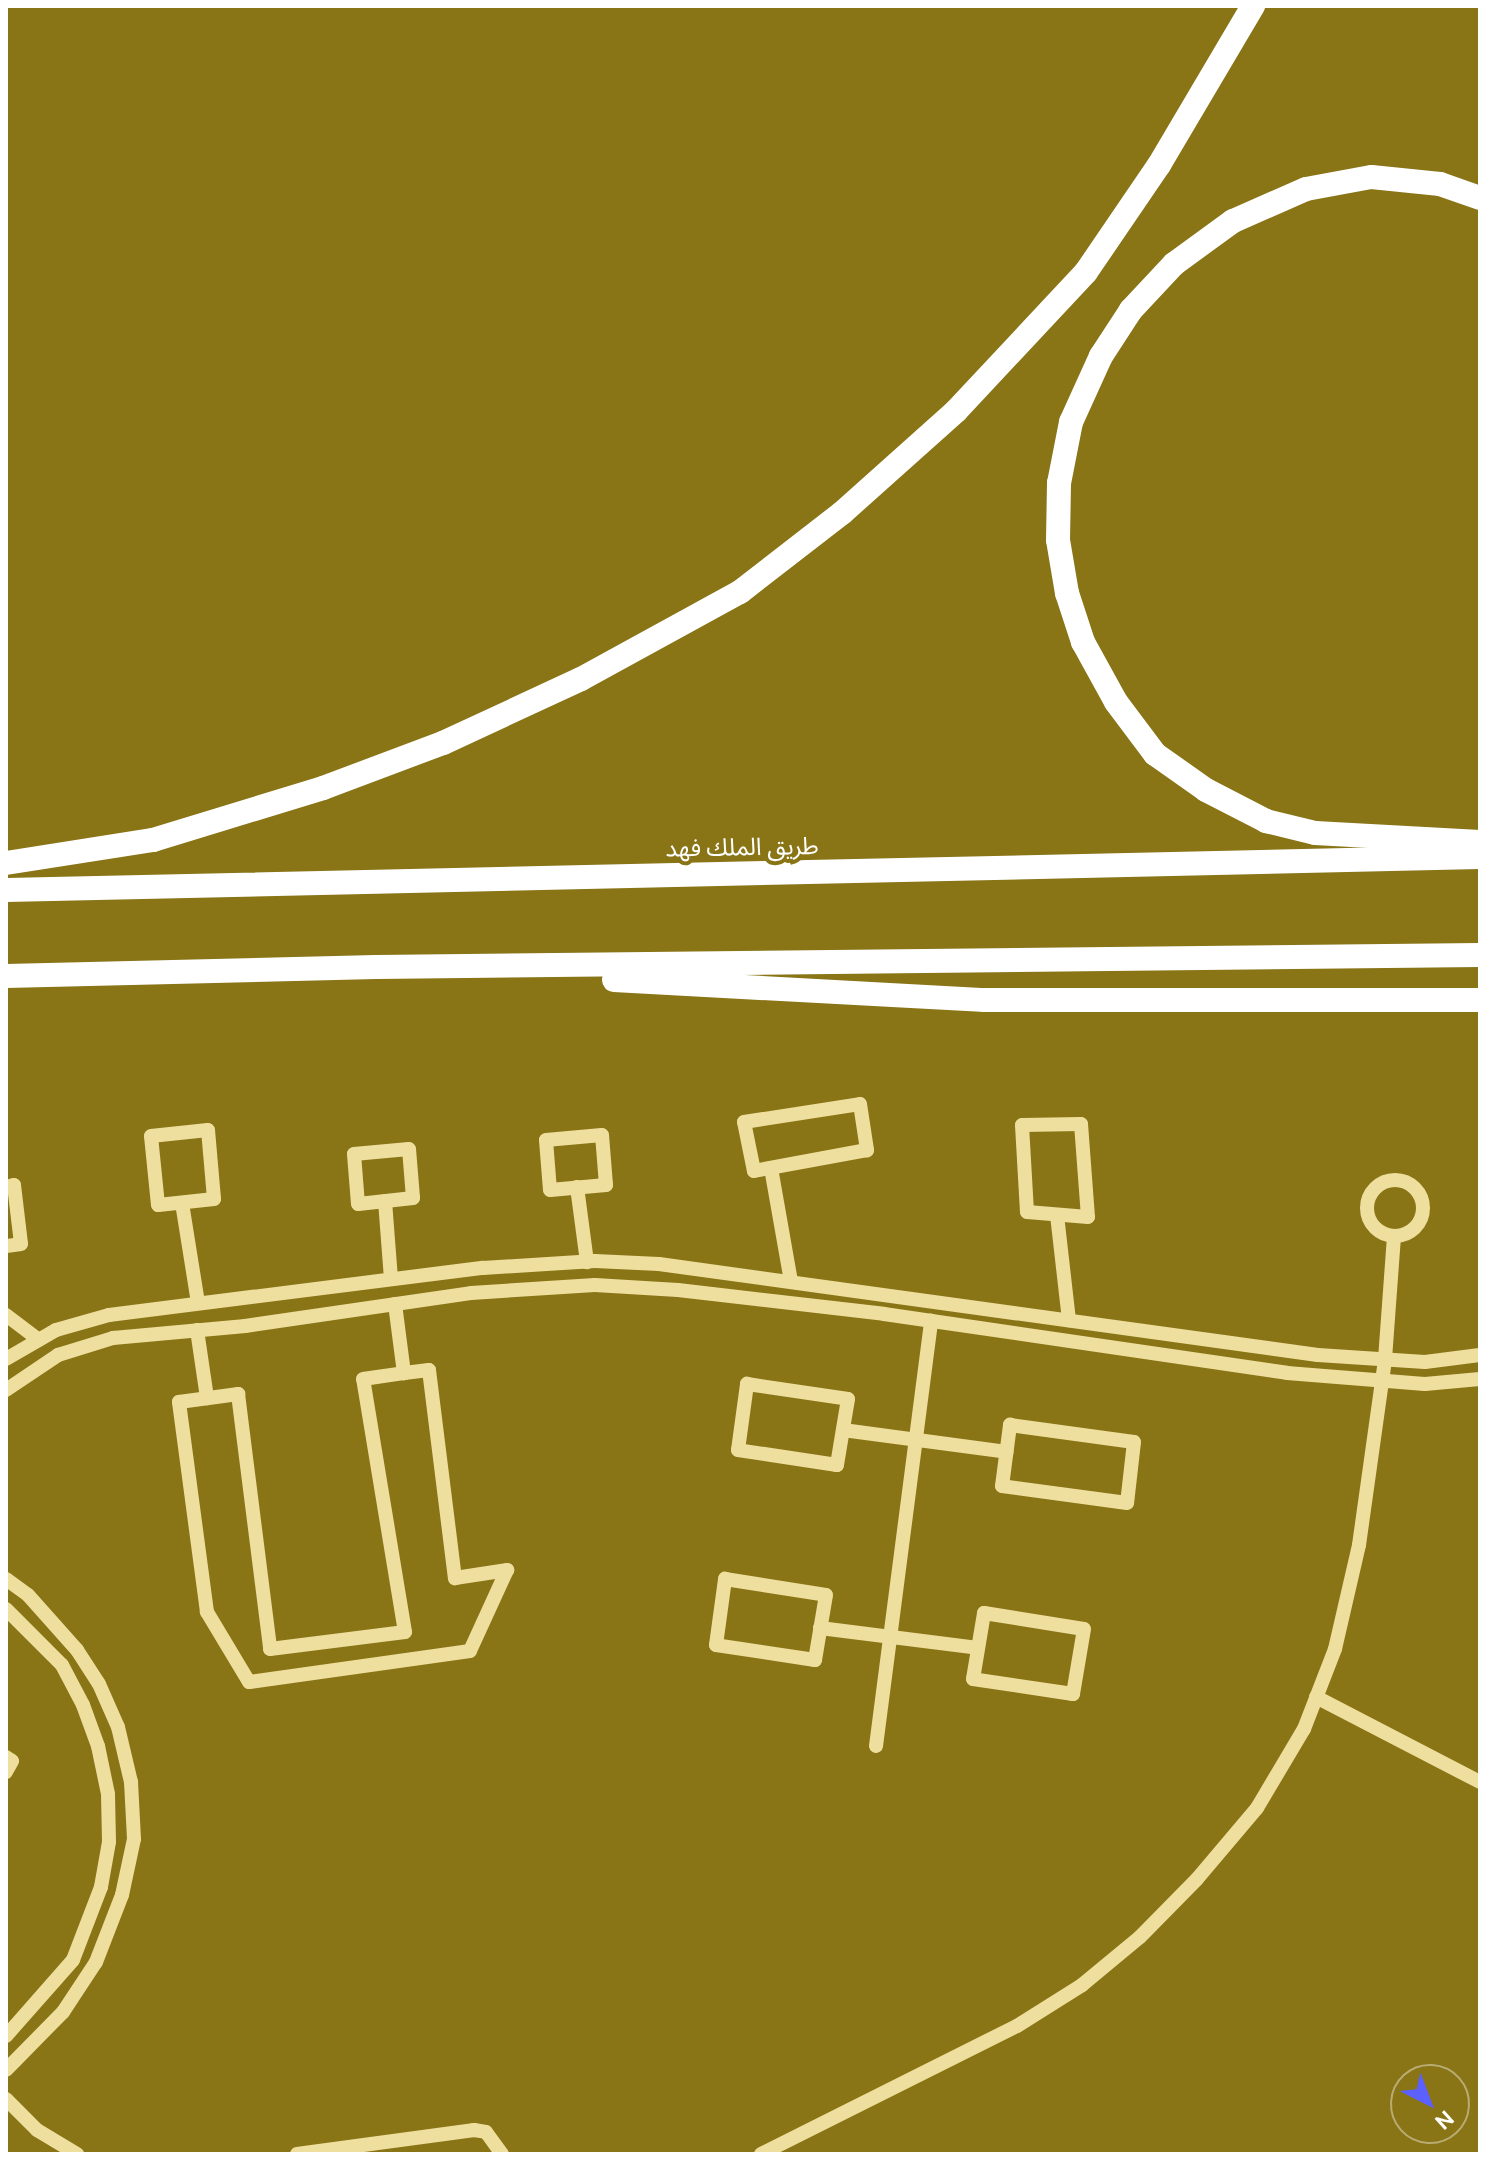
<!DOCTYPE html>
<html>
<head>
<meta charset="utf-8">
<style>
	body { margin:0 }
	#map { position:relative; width:1486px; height:2160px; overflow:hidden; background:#897416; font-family:Ubuntu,"Noto Sans Arabic",sans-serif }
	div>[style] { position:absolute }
	.minor>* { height:14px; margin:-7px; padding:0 7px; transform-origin:7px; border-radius:7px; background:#eedf9e }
	.minor>.ring { margin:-7px; padding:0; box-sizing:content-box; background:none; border:14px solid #eedf9e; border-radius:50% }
	.highway>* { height:24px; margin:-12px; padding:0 12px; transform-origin:12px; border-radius:12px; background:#fff }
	span { translate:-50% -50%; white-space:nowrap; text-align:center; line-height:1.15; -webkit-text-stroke:8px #897416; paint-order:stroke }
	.street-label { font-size:24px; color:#fff }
	.frame { position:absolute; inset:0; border:8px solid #fff; pointer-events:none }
	.north { position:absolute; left:1390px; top:2064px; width:80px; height:80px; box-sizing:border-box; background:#897416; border:2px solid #b8ac73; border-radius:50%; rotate:138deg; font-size:22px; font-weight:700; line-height:32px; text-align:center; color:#fff }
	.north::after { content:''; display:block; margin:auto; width:28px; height:36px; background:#5b60ff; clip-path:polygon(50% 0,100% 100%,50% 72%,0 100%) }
</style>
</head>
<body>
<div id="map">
	<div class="minor">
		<i style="left:860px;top:1104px;width:47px;rotate:81.3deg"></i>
		<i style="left:867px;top:1150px;width:115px;rotate:169.5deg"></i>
		<i style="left:754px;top:1171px;width:50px;rotate:-101.5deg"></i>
		<i style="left:744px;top:1122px;width:117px;rotate:-8.8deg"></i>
		<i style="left:1081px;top:1124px;width:93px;rotate:85.7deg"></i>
		<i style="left:1088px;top:1217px;width:61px;rotate:-175.3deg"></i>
		<i style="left:1027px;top:1212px;width:87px;rotate:-93.3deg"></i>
		<i style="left:1022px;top:1125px;width:59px;rotate:-1deg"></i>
		<i style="left:208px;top:1130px;width:69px;rotate:85deg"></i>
		<i style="left:214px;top:1199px;width:56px;rotate:173.9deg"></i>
		<i style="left:158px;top:1205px;width:69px;rotate:-95.8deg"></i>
		<i style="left:151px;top:1136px;width:57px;rotate:-6deg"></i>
		<i style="left:602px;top:1135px;width:50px;rotate:85.4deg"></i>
		<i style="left:606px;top:1185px;width:56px;rotate:174.9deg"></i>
		<i style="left:550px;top:1190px;width:50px;rotate:-94.6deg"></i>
		<i style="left:546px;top:1140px;width:56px;rotate:-5.1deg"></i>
		<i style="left:409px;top:1149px;width:49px;rotate:85.3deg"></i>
		<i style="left:413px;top:1198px;width:55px;rotate:173.8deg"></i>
		<i style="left:358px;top:1204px;width:50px;rotate:-94.6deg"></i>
		<i style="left:354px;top:1154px;width:55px;rotate:-5.2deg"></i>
		<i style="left:771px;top:1168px;width:115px;rotate:80deg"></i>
		<i class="ring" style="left:1367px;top:1180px;width:42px;height:42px"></i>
		<i style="left:6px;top:1187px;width:8px;rotate:-14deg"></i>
		<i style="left:14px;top:1185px;width:59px;rotate:83.2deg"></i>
		<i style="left:21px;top:1244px;width:15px;rotate:172deg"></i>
		<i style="left:577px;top:1187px;width:76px;rotate:82.4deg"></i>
		<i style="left:385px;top:1201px;width:78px;rotate:85.6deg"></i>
		<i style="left:182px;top:1203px;width:101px;rotate:80.9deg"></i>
		<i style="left:1057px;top:1215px;width:106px;rotate:83.5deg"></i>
		<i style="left:395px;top:1304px;width:70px;rotate:82.6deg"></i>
		<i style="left:404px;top:1373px;width:25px;rotate:-7deg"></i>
		<i style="left:429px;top:1370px;width:210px;rotate:82.9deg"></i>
		<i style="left:455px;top:1578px;width:53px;rotate:-8.7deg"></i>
		<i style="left:507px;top:1570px;width:89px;rotate:114.6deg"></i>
		<i style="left:470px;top:1651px;width:223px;rotate:172deg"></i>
		<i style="left:249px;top:1682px;width:82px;rotate:-121deg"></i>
		<i style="left:207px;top:1612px;width:212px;rotate:-97.6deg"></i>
		<i style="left:179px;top:1402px;width:60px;rotate:-7.7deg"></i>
		<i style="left:238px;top:1394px;width:257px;rotate:82.8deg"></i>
		<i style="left:270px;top:1649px;width:136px;rotate:-7.2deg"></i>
		<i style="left:405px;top:1632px;width:256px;rotate:-99.4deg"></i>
		<i style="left:363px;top:1379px;width:41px;rotate:-8.3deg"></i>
		<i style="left:6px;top:1315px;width:41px;rotate:37.1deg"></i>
		<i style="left:197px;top:1330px;width:69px;rotate:81.6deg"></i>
		<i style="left:6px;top:1359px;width:58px;rotate:-30.1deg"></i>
		<i style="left:56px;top:1330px;width:55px;rotate:-15.8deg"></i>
		<i style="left:109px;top:1315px;width:377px;rotate:-7.2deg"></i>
		<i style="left:483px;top:1268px;width:112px;rotate:-3.6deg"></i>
		<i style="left:595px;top:1261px;width:64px;rotate:2.7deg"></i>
		<i style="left:659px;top:1264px;width:665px;rotate:7.86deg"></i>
		<i style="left:1318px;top:1355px;width:107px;rotate:3.7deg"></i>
		<i style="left:1425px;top:1362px;width:55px;rotate:-7.3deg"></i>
		<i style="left:747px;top:1384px;width:102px;rotate:8.4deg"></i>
		<i style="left:848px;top:1399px;width:67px;rotate:99.5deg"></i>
		<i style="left:837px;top:1465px;width:100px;rotate:-171.4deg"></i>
		<i style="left:738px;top:1450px;width:67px;rotate:-82.2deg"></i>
		<i style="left:6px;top:1390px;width:63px;rotate:-33.9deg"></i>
		<i style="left:58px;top:1355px;width:58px;rotate:-17.2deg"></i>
		<i style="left:113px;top:1338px;width:133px;rotate:-5.2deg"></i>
		<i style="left:245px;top:1326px;width:228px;rotate:-8.3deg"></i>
		<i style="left:471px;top:1293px;width:124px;rotate:-3.7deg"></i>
		<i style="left:595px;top:1285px;width:83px;rotate:3.4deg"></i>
		<i style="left:678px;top:1290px;width:207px;rotate:6.6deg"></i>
		<i style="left:884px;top:1314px;width:407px;rotate:8.3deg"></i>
		<i style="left:1287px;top:1373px;width:138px;rotate:4.6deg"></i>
		<i style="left:1425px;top:1384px;width:55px;rotate:-5.2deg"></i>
		<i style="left:1010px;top:1425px;width:125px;rotate:7.8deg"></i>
		<i style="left:1134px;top:1442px;width:61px;rotate:96.5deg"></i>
		<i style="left:1127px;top:1503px;width:126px;rotate:-172.3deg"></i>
		<i style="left:1002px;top:1486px;width:62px;rotate:-82.5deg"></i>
		<i style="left:843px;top:1430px;width:165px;rotate:7.6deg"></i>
		<i style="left:6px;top:1579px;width:27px;rotate:36deg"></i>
		<i style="left:28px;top:1595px;width:74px;rotate:48.3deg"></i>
		<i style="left:77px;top:1650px;width:40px;rotate:57.1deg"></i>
		<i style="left:99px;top:1684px;width:47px;rotate:66.2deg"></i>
		<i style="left:118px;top:1727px;width:57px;rotate:76.7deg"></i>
		<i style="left:131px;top:1782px;width:57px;rotate:87deg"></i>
		<i style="left:134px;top:1839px;width:57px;rotate:102.1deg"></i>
		<i style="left:122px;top:1895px;width:72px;rotate:111.2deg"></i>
		<i style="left:96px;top:1962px;width:60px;rotate:123.4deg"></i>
		<i style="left:63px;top:2012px;width:81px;rotate:134.5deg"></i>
		<i style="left:725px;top:1579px;width:102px;rotate:9deg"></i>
		<i style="left:826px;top:1595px;width:66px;rotate:99.6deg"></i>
		<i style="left:815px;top:1660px;width:100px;rotate:-171.4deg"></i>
		<i style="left:716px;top:1645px;width:67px;rotate:-82.2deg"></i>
		<i style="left:6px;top:1609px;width:79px;rotate:45deg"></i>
		<i style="left:62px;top:1665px;width:45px;rotate:62.3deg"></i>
		<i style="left:83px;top:1705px;width:44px;rotate:69.9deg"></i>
		<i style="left:98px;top:1746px;width:49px;rotate:78.2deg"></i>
		<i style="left:108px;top:1794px;width:48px;rotate:88.8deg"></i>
		<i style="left:109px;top:1842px;width:46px;rotate:100.1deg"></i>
		<i style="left:101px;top:1887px;width:78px;rotate:111deg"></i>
		<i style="left:73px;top:1960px;width:101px;rotate:131.4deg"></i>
		<i style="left:984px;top:1613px;width:101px;rotate:9.1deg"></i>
		<i style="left:1084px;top:1629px;width:66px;rotate:99.6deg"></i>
		<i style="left:1073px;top:1694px;width:101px;rotate:-171.5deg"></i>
		<i style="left:973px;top:1679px;width:67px;rotate:-80.5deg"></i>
		<i style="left:820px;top:1628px;width:159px;rotate:7.2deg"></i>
		<i style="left:1316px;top:1697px;width:185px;rotate:27.4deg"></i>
		<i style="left:876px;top:1746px;width:429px;rotate:-82.6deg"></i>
		<i style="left:6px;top:1757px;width:7px;rotate:34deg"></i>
		<i style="left:12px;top:1761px;width:13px;rotate:119deg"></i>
		<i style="left:6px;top:2099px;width:44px;rotate:45deg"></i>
		<i style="left:37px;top:2130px;width:47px;rotate:31deg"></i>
		<i style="left:297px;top:2154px;width:179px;rotate:-7.7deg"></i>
		<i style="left:474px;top:2130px;width:12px;rotate:9deg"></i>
		<i style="left:486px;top:2132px;width:27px;rotate:54deg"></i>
		<i style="left:761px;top:2154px;width:286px;rotate:-26.6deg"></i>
		<i style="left:1017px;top:2026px;width:77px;rotate:-32.2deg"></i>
		<i style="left:1082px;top:1985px;width:75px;rotate:-39.6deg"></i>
		<i style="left:1140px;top:1937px;width:81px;rotate:-45.5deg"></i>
		<i style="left:1197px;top:1879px;width:93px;rotate:-49.8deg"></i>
		<i style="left:1257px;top:1808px;width:92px;rotate:-59.3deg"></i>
		<i style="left:1304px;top:1729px;width:86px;rotate:-68.8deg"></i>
		<i style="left:1335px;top:1649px;width:107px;rotate:-77deg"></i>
		<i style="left:1359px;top:1545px;width:188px;rotate:-82deg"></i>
		<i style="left:1385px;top:1359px;width:122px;rotate:-85.8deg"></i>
	</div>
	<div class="highway">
		<i style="left:1480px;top:198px;width:42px;rotate:-160.7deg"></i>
		<i style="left:1440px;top:184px;width:69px;rotate:-174.2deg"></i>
		<i style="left:1371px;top:177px;width:66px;rotate:169.5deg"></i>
		<i style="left:1306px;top:189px;width:80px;rotate:156.3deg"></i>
		<i style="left:1233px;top:221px;width:73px;rotate:143.9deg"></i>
		<i style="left:1174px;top:264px;width:63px;rotate:133.1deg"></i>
		<i style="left:1131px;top:310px;width:55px;rotate:123.1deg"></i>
		<i style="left:1101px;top:356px;width:72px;rotate:114.4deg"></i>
		<i style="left:1071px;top:422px;width:62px;rotate:101.1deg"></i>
		<i style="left:1059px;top:483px;width:57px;rotate:91deg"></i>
		<i style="left:1058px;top:540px;width:54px;rotate:80.4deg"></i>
		<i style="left:1067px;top:593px;width:52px;rotate:71.9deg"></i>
		<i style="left:1083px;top:642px;width:68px;rotate:61.2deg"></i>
		<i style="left:1116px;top:702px;width:65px;rotate:53.1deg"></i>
		<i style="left:1155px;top:754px;width:62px;rotate:35.2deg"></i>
		<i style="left:1206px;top:790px;width:68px;rotate:27.3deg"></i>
		<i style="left:1266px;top:821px;width:50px;rotate:13.8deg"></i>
		<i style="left:1315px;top:833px;width:165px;rotate:3.1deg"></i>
		<i style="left:6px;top:863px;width:149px;rotate:-8.9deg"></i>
		<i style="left:153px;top:840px;width:178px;rotate:-17deg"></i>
		<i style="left:323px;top:788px;width:128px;rotate:-20.6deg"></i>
		<i style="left:443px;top:743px;width:152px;rotate:-24.9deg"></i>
		<i style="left:581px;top:679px;width:181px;rotate:-28.7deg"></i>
		<i style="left:740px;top:592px;width:129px;rotate:-37.8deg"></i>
		<i style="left:842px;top:513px;width:153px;rotate:-41.8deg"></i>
		<i style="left:956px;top:411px;width:190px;rotate:-46.9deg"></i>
		<i style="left:1086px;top:272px;width:130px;rotate:-55.7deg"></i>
		<i style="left:1159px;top:165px;width:185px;rotate:-59.4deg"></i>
		<i style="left:6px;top:890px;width:1474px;rotate:-1.28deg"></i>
		<i style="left:6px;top:976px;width:370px;rotate:-1.4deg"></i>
		<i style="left:376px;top:967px;width:1104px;rotate:-0.62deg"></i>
		<i style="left:614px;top:980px;width:372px;rotate:3.1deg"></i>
		<i style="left:985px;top:1000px;width:495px"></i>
	</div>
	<div class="street-label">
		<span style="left:742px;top:847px;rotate:-1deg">طريق الملك فهد</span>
	</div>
	<div class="frame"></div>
	<div class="north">N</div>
</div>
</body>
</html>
